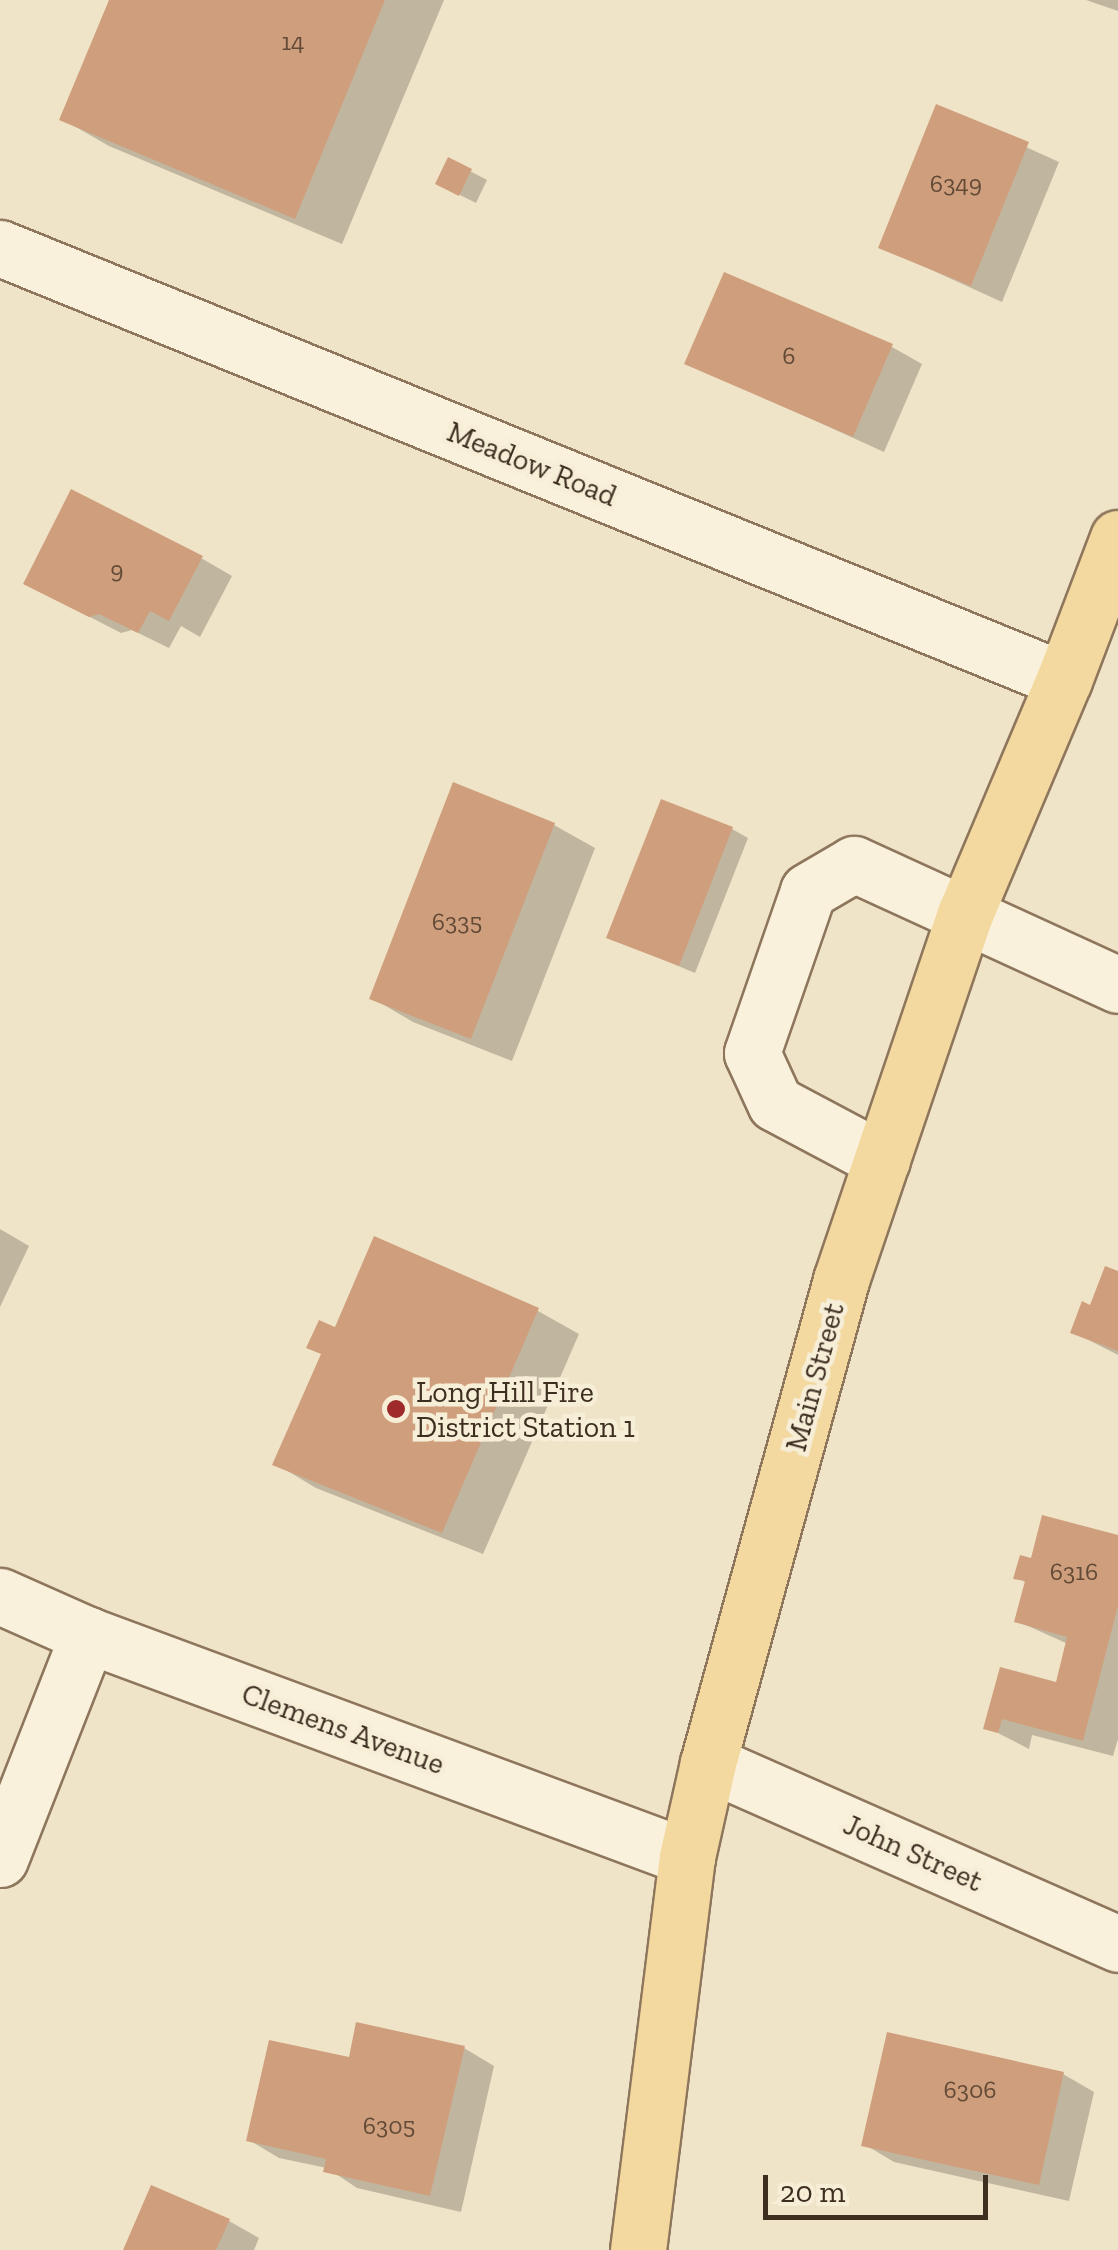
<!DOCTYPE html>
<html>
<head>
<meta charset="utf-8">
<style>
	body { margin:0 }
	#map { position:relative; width:1118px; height:2250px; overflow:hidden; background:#f0e4c8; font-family:"Zilla Slab",serif }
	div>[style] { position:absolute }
	.shadow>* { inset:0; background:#0003 }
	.building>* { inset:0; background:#cf9f7d }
	.roads { filter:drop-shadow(2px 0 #8d765c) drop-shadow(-2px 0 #8d765c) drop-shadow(0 2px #8d765c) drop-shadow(0 -2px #8d765c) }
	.minor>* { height:55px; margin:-27.5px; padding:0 27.5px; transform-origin:27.5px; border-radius:27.5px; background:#faf1dc }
	.major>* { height:55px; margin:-27.5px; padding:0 27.5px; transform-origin:27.5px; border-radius:27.5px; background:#f3d9a0 }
	.dots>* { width:28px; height:28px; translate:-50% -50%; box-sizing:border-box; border:5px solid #f7eed8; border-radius:50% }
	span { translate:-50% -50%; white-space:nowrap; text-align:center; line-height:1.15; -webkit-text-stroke:9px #f7eed8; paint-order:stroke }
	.number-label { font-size:25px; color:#624a37 }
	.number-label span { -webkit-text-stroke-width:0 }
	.street-label { font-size:30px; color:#3d2e20 }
	.poi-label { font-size:30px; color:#3d2e20 }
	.left { translate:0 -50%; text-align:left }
	.scale { position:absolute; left:763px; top:2175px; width:225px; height:45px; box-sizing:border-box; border:5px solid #3d2e20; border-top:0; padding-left:12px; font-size:30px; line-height:35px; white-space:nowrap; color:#3d2e20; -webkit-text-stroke:8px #f7eed8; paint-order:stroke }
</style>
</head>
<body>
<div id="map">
	<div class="shadow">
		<i style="clip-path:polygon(111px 0,444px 0,342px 244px,109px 146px,62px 119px)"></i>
		<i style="clip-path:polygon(1086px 0,1118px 0,1118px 11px)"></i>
		<i style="clip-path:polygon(938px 107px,1059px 162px,1002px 302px,881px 247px)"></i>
		<i style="clip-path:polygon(449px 160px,487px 180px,476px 203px,454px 192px)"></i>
		<i style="clip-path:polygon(892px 347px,922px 364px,884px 452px,688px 363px)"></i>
		<i style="clip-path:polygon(201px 558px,232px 576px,200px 637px,181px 626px,169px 648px,132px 630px,121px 633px,57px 600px)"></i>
		<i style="clip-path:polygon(554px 825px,595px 848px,512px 1061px,413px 1022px,372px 998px)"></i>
		<i style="clip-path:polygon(732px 829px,748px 838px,695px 973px,609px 937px)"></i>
		<i style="clip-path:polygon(0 1229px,29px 1246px,0 1307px)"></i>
		<i style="clip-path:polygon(375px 1239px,538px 1311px,579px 1334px,483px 1554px,316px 1488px,276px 1464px)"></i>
		<i style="clip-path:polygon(1118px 1274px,1118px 1355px,1073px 1332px)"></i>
		<i style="clip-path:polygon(1118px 1537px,1118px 1739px,1113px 1756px,1032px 1735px,1029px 1749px,986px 1727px,1058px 1685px,1068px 1644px,1017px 1621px,1027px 1583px,1016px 1577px,1033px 1561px)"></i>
		<i style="clip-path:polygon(464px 2048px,494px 2066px,461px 2212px,357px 2188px,327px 2168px,279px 2158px,249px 2140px,350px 2060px)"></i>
		<i style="clip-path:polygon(1063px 2074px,1094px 2092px,1069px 2201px,894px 2162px,864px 2144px)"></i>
		<i style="clip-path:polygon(229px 2221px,259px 2238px,254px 2250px,125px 2250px)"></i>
	</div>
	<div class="building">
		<i style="clip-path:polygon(109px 0,385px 0,295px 219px,59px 120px)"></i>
		<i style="clip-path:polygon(936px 104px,1029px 142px,971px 286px,878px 248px)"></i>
		<i style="clip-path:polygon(448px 157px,472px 169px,459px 196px,435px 184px)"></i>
		<i style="clip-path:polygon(724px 272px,893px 344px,853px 437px,684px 364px)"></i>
		<i style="clip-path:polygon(71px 489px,203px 556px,169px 621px,150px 611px,138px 633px,99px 614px,89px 617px,23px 584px)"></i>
		<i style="clip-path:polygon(453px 782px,555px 823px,471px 1039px,369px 999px)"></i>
		<i style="clip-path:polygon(661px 799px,733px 827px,679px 966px,606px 938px)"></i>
		<i style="clip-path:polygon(374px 1236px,539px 1308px,442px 1533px,272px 1465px,321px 1354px,306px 1348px,319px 1320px,335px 1327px)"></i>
		<i style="clip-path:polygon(1105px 1266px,1118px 1271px,1118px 1351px,1070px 1333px,1082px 1301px,1090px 1305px)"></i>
		<i style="clip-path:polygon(1042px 1515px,1118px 1535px,1118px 1606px,1083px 1741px,1002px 1719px,998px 1733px,983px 1729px,1000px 1667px,1056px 1682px,1067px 1637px,1014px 1622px,1025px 1581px,1013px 1579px,1020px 1555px,1031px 1558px)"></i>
		<i style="clip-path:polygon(356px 2022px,465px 2046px,430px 2196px,323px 2172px,326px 2159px,246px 2141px,269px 2040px,349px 2057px)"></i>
		<i style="clip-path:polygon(887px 2032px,1064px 2072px,1039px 2185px,861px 2146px)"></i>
		<i style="clip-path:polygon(151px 2185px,230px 2219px,216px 2250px,123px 2250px)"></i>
	</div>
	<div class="roads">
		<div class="minor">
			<i style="left:0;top:248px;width:1148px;rotate:22.1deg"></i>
			<i style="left:882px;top:1160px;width:121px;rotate:-152deg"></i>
			<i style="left:775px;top:1103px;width:55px;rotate:-114.7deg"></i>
			<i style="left:752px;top:1053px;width:171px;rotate:-70.9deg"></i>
			<i style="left:808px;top:891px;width:53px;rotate:-30.4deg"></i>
			<i style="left:854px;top:864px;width:290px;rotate:24.6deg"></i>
			<i style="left:0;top:1596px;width:96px;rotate:23.9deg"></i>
			<i style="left:88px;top:1635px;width:639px;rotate:20.34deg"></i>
			<i style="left:708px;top:1763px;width:448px;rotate:23.8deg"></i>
			<i style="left:0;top:1859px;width:241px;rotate:-68.6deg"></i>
		</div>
		<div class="major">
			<i style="left:638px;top:2250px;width:396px;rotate:-82.9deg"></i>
			<i style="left:687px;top:1857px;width:96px;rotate:-77.4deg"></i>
			<i style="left:708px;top:1763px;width:501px;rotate:-74.6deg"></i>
			<i style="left:841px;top:1280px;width:386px;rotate:-71.3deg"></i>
			<i style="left:965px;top:914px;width:254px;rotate:-67.1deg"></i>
			<i style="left:1064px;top:680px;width:152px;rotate:-69.2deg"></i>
		</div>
	</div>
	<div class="dots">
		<i style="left:396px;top:1409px;background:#9e2a2b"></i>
	</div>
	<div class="number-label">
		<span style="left:293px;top:41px">14</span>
		<span style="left:956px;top:183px">6349</span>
		<span style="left:789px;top:355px">6</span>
		<span style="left:117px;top:569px">9</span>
		<span style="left:457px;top:921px">6335</span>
		<span style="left:1074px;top:1571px">6316</span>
		<span style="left:970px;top:2089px">6306</span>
		<span style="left:389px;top:2125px">6305</span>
	</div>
	<div class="street-label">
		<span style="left:532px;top:464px;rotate:22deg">Meadow Road</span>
		<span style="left:815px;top:1377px;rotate:-75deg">Main Street</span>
		<span style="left:343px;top:1729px;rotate:20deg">Clemens Avenue</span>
		<span style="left:913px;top:1853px;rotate:24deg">John Street</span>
	</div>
	<div class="poi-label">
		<span class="left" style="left:416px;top:1409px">Long Hill Fire<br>District Station 1</span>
	</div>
	<div class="scale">20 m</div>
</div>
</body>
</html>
